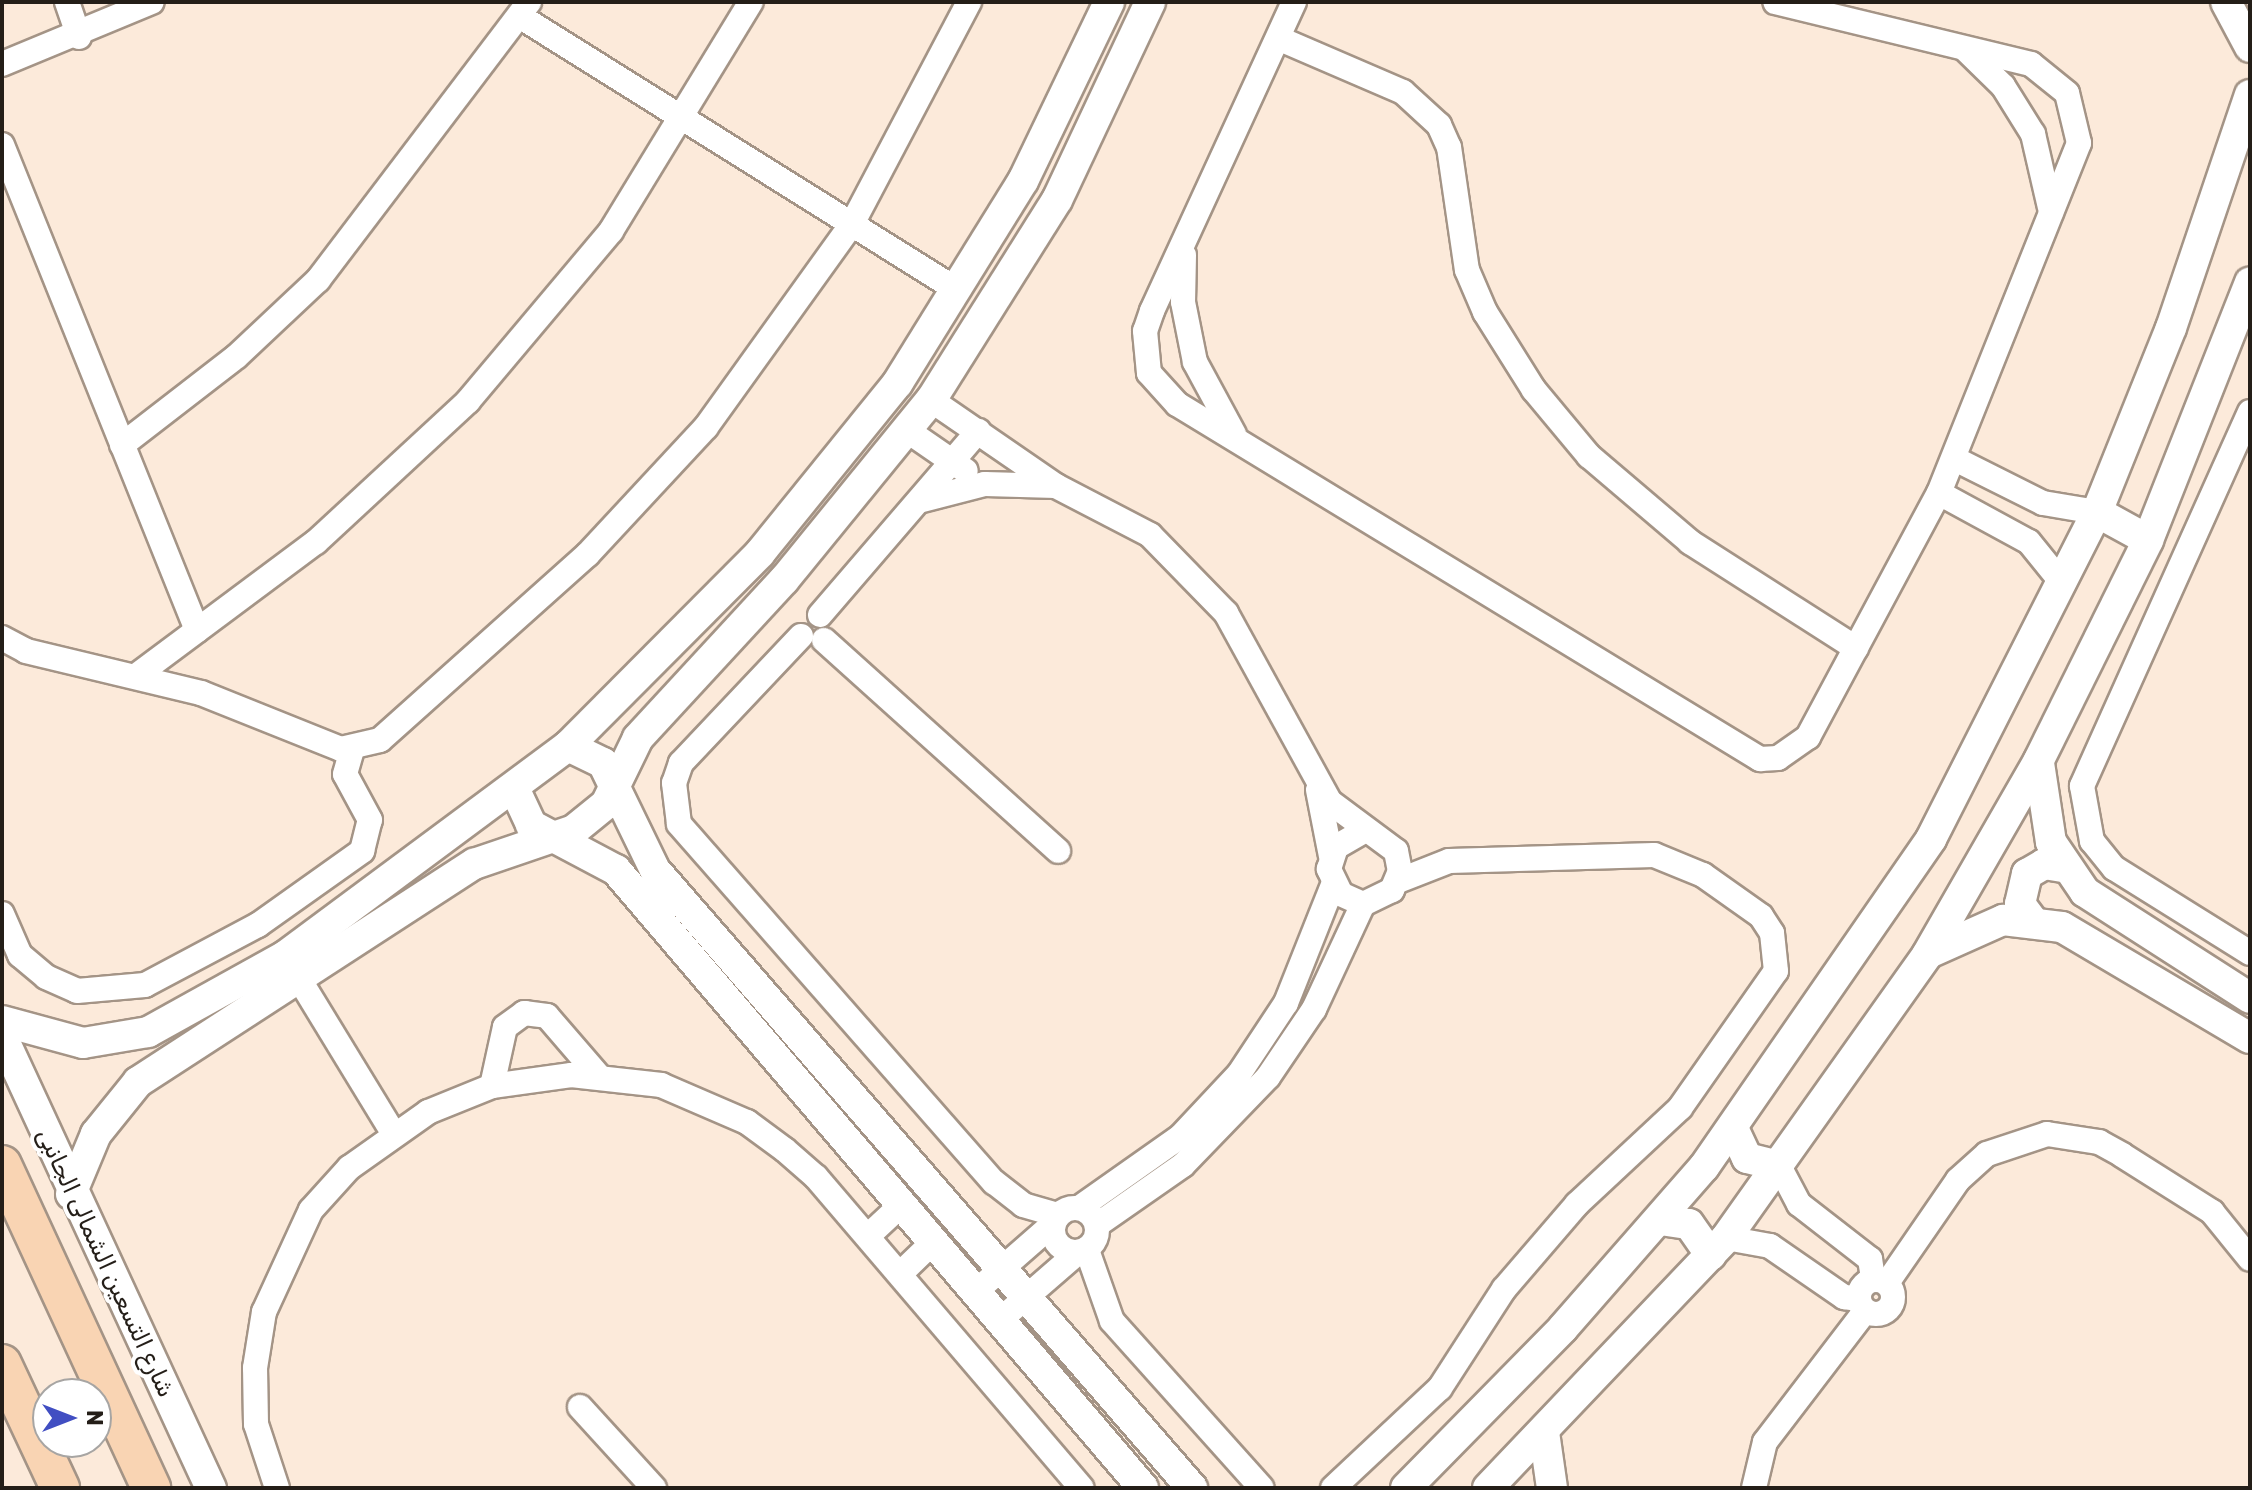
<!DOCTYPE html>
<html>
<head>
<meta charset="utf-8">
<style>
	body { margin:0 }
	#map { position:relative; width:2252px; height:1490px; overflow:hidden; background:#fceada; font-family:Rubik,Vazirmatn,sans-serif }
	div>[style] { position:absolute }
	.roads { filter:drop-shadow(2px 0 #a49486) drop-shadow(-2px 0 #a49486) drop-shadow(0 2px #a49486) drop-shadow(0 -2px #a49486) }
	.minor>* { height:24px; margin:-12px; padding:0 12px; transform-origin:12px; border-radius:12px; background:#fff }
	.minor>.ring { margin:-12px; padding:0; box-sizing:content-box; background:none; border:24px solid #fff; border-radius:50% }
	.tertiary>* { height:30px; margin:-15px; padding:0 15px; transform-origin:15px; border-radius:15px; background:#fff }
	.primary>* { height:38px; margin:-19px; padding:0 19px; transform-origin:19px; border-radius:19px; background:#f9d4b3 }
	span { translate:-50% -50%; white-space:nowrap; text-align:center; line-height:1.15; -webkit-text-stroke:8px #fff; paint-order:stroke }
	.street-label { font-size:24px; color:#241e18 }
	.frame { position:absolute; inset:0; border:4px solid #241e18; pointer-events:none }
	.north { position:absolute; left:32px; top:1378px; width:80px; height:80px; box-sizing:border-box; background:#fff; border:2px solid #a7a5a3; border-radius:50%; rotate:90deg; font-size:22px; font-weight:700; line-height:32px; text-align:center; color:#241e18 }
	.north::after { content:''; display:block; margin:auto; width:28px; height:36px; background:#414ec2; clip-path:polygon(50% 0,100% 100%,50% 72%,0 100%) }
</style>
</head>
<body>
<div id="map">
	<div class="roads">
		<div class="minor">
			<i style="left:67px;top:2px;width:37px;rotate:71deg"></i>
			<i style="left:1294px;top:2px;width:340px;rotate:114.7deg"></i>
			<i style="left:1152px;top:311px;width:21px;rotate:109deg"></i>
			<i style="left:1145px;top:331px;width:42px;rotate:84.6deg"></i>
			<i style="left:1149px;top:373px;width:42px;rotate:47.9deg"></i>
			<i style="left:1177px;top:404px;width:683px;rotate:31.34deg"></i>
			<i style="left:1760px;top:759px;width:18px;rotate:-3deg"></i>
			<i style="left:1778px;top:758px;width:37px;rotate:-35deg"></i>
			<i style="left:1808px;top:737px;width:277px;rotate:-61.8deg"></i>
			<i style="left:1939px;top:493px;width:377px;rotate:-68.2deg"></i>
			<i style="left:2079px;top:143px;width:51px;rotate:-103.5deg"></i>
			<i style="left:2067px;top:93px;width:46px;rotate:-141.1deg"></i>
			<i style="left:2031px;top:64px;width:263px;rotate:-166.4deg"></i>
			<i style="left:521px;top:17px;width:514px;rotate:32.05deg"></i>
			<i style="left:1280px;top:39px;width:134px;rotate:23.3deg"></i>
			<i style="left:1403px;top:92px;width:49px;rotate:42.5deg"></i>
			<i style="left:1439px;top:125px;width:24px;rotate:66deg"></i>
			<i style="left:1449px;top:147px;width:124px;rotate:81.7deg"></i>
			<i style="left:1467px;top:270px;width:46px;rotate:66.8deg"></i>
			<i style="left:1485px;top:312px;width:92px;rotate:57.9deg"></i>
			<i style="left:1534px;top:390px;width:86px;rotate:50.2deg"></i>
			<i style="left:1589px;top:456px;width:133px;rotate:40.4deg"></i>
			<i style="left:1690px;top:542px;width:197px;rotate:32.6deg"></i>
			<i style="left:1967px;top:51px;width:50px;rotate:44.2deg"></i>
			<i style="left:2003px;top:86px;width:57px;rotate:58deg"></i>
			<i style="left:2033px;top:134px;width:80px;rotate:77deg"></i>
			<i style="left:2px;top:64px;width:162px;rotate:-22.5deg"></i>
			<i style="left:2px;top:145px;width:523px;rotate:68.1deg"></i>
			<i style="left:1184px;top:255px;width:47px;rotate:91.2deg"></i>
			<i style="left:1183px;top:302px;width:61px;rotate:78.7deg"></i>
			<i style="left:1195px;top:362px;width:82px;rotate:61.6deg"></i>
			<i style="left:931px;top:400px;width:152px;rotate:34.5deg"></i>
			<i style="left:2250px;top:412px;width:410px;rotate:114.2deg"></i>
			<i style="left:2082px;top:786px;width:56px;rotate:79.7deg"></i>
			<i style="left:2092px;top:841px;width:35px;rotate:51deg"></i>
			<i style="left:2114px;top:868px;width:160px;rotate:32deg"></i>
			<i style="left:908px;top:431px;width:70px;rotate:34.6deg"></i>
			<i style="left:122px;top:445px;width:145px;rotate:-37.7deg"></i>
			<i style="left:237px;top:356px;width:111px;rotate:-43.2deg"></i>
			<i style="left:318px;top:280px;width:349px;rotate:-52.8deg"></i>
			<i style="left:1955px;top:459px;width:98px;rotate:26.6deg"></i>
			<i style="left:2043px;top:503px;width:55px;rotate:9.5deg"></i>
			<i style="left:1939px;top:493px;width:102px;rotate:28.6deg"></i>
			<i style="left:2029px;top:542px;width:54px;rotate:51deg"></i>
			<i style="left:922px;top:500px;width:65px;rotate:-14.3deg"></i>
			<i style="left:985px;top:484px;width:71px;rotate:1.6deg"></i>
			<i style="left:1056px;top:486px;width:106px;rotate:27.5deg"></i>
			<i style="left:1150px;top:535px;width:109px;rotate:45.7deg"></i>
			<i style="left:1226px;top:613px;width:216px;rotate:61.2deg"></i>
			<i style="left:1330px;top:802px;width:82px;rotate:36.6deg"></i>
			<i style="left:1396px;top:851px;width:20px;rotate:79deg"></i>
			<i style="left:1400px;top:871px;width:21px;rotate:113deg"></i>
			<i style="left:1392px;top:890px;width:32px;rotate:154deg"></i>
			<i style="left:1363px;top:904px;width:24px;rotate:-156deg"></i>
			<i style="left:1341px;top:894px;width:28px;rotate:-116deg"></i>
			<i style="left:1329px;top:869px;width:23px;rotate:-72deg"></i>
			<i style="left:1336px;top:847px;width:30px;rotate:-30deg"></i>
			<i style="left:820px;top:615px;width:243px;rotate:-49.3deg"></i>
			<i style="left:801px;top:636px;width:175px;rotate:133.4deg"></i>
			<i style="left:681px;top:763px;width:21px;rotate:109deg"></i>
			<i style="left:674px;top:783px;width:41px;rotate:83deg"></i>
			<i style="left:679px;top:824px;width:477px;rotate:48.7deg"></i>
			<i style="left:994px;top:1182px;width:37px;rotate:38deg"></i>
			<i style="left:1023px;top:1205px;width:37px;rotate:16deg"></i>
			<i style="left:2px;top:638px;width:27px;rotate:28deg"></i>
			<i style="left:26px;top:651px;width:180px;rotate:13.5deg"></i>
			<i style="left:201px;top:693px;width:151px;rotate:21.8deg"></i>
			<i style="left:341px;top:749px;width:40px;rotate:-13deg"></i>
			<i style="left:380px;top:740px;width:279px;rotate:-41.8deg"></i>
			<i style="left:588px;top:554px;width:173px;rotate:-47.1deg"></i>
			<i style="left:706px;top:427px;width:250px;rotate:-54.3deg"></i>
			<i style="left:852px;top:224px;width:251px;rotate:-62.2deg"></i>
			<i style="left:824px;top:640px;width:315px;rotate:42deg"></i>
			<i style="left:140px;top:673px;width:219px;rotate:-36.7deg"></i>
			<i style="left:316px;top:542px;width:207px;rotate:-42.8deg"></i>
			<i style="left:468px;top:401px;width:222px;rotate:-49.9deg"></i>
			<i style="left:611px;top:231px;width:268px;rotate:-58.6deg"></i>
			<i style="left:1318px;top:790px;width:67px;rotate:78.9deg"></i>
			<i style="left:2px;top:914px;width:45px;rotate:66.3deg"></i>
			<i style="left:20px;top:955px;width:34px;rotate:40deg"></i>
			<i style="left:46px;top:977px;width:34px;rotate:24deg"></i>
			<i style="left:77px;top:991px;width:68px;rotate:-5deg"></i>
			<i style="left:145px;top:985px;width:128px;rotate:-28deg"></i>
			<i style="left:258px;top:925px;width:128px;rotate:-35.4deg"></i>
			<i style="left:362px;top:851px;width:32px;rotate:-76deg"></i>
			<i style="left:370px;top:820px;width:52px;rotate:-118.5deg"></i>
			<i style="left:345px;top:774px;width:25px;rotate:-74deg"></i>
			<i style="left:301px;top:982px;width:177px;rotate:58.6deg"></i>
			<i style="left:492px;top:1086px;width:60px;rotate:-77.6deg"></i>
			<i style="left:505px;top:1027px;width:24px;rotate:-36deg"></i>
			<i style="left:524px;top:1013px;width:23px;rotate:7deg"></i>
			<i style="left:547px;top:1016px;width:78px;rotate:49.2deg"></i>
			<i style="left:1779px;top:1166px;width:43px;rotate:62.2deg"></i>
			<i style="left:1799px;top:1204px;width:90px;rotate:37.8deg"></i>
			<i style="left:1870px;top:1259px;width:20px;rotate:81deg"></i>
			<i class="ring" style="left:1053px;top:1208px;width:20px;height:20px"></i>
			<i style="left:1079px;top:1208px;width:125px;rotate:-35.2deg"></i>
			<i style="left:1181px;top:1136px;width:85px;rotate:-46.9deg"></i>
			<i style="left:1239px;top:1074px;width:85px;rotate:-56.5deg"></i>
			<i style="left:1286px;top:1003px;width:127px;rotate:-68.3deg"></i>
			<i style="left:1097px;top:1225px;width:105px;rotate:-34.9deg"></i>
			<i style="left:1183px;top:1165px;width:122px;rotate:-46deg"></i>
			<i style="left:1268px;top:1077px;width:82px;rotate:-55.9deg"></i>
			<i style="left:1314px;top:1009px;width:116px;rotate:-65deg"></i>
			<i style="left:868px;top:1236px;width:41px;rotate:-43deg"></i>
			<i style="left:1726px;top:1238px;width:45px;rotate:10.3deg"></i>
			<i style="left:1770px;top:1246px;width:90px;rotate:34.6deg"></i>
			<i style="left:1844px;top:1297px;width:15px;rotate:8deg"></i>
			<i style="left:1087px;top:1250px;width:75px;rotate:70.6deg"></i>
			<i style="left:1112px;top:1321px;width:224px;rotate:48.1deg"></i>
			<i style="left:900px;top:1274px;width:42px;rotate:-44deg"></i>
			<i class="ring" style="left:1859px;top:1280px;width:10px;height:10px"></i>
			<i style="left:1887px;top:1283px;width:125px;rotate:-55.4deg"></i>
			<i style="left:1958px;top:1180px;width:39px;rotate:-42deg"></i>
			<i style="left:1987px;top:1154px;width:63px;rotate:-18.4deg"></i>
			<i style="left:2047px;top:1134px;width:53px;rotate:8.7deg"></i>
			<i style="left:2099px;top:1142px;width:26px;rotate:29deg"></i>
			<i style="left:2122px;top:1155px;width:107px;rotate:32.3deg"></i>
			<i style="left:2212px;top:1212px;width:60px;rotate:51deg"></i>
			<i style="left:974px;top:1293px;width:106px;rotate:-41.2deg"></i>
			<i style="left:1000px;top:1320px;width:102px;rotate:-41deg"></i>
			<i style="left:580px;top:1407px;width:110px;rotate:47.6deg"></i>
			<i style="left:277px;top:1488px;width:67px;rotate:-108.2deg"></i>
			<i style="left:256px;top:1424px;width:56px;rotate:-91deg"></i>
			<i style="left:255px;top:1368px;width:57px;rotate:-80.9deg"></i>
			<i style="left:264px;top:1312px;width:112px;rotate:-65.3deg"></i>
			<i style="left:311px;top:1210px;width:57px;rotate:-47.9deg"></i>
			<i style="left:349px;top:1168px;width:97px;rotate:-35.3deg"></i>
			<i style="left:428px;top:1112px;width:69px;rotate:-22.1deg"></i>
			<i style="left:492px;top:1086px;width:80px;rotate:-7.9deg"></i>
			<i style="left:571px;top:1075px;width:91px;rotate:6.3deg"></i>
			<i style="left:661px;top:1085px;width:94px;rotate:23.3deg"></i>
			<i style="left:747px;top:1122px;width:47px;rotate:36.4deg"></i>
			<i style="left:785px;top:1150px;width:41px;rotate:41.1deg"></i>
			<i style="left:816px;top:1177px;width:409px;rotate:49.5deg"></i>
			<i style="left:1333px;top:1488px;width:146px;rotate:-43.1deg"></i>
			<i style="left:1440px;top:1388px;width:118px;rotate:-57.1deg"></i>
			<i style="left:1504px;top:1289px;width:112px;rotate:-49.3deg"></i>
			<i style="left:1577px;top:1204px;width:141px;rotate:-43deg"></i>
			<i style="left:1680px;top:1108px;width:167px;rotate:-55deg"></i>
			<i style="left:1776px;top:971px;width:38px;rotate:-96deg"></i>
			<i style="left:1772px;top:933px;width:20px;rotate:-123deg"></i>
			<i style="left:1761px;top:916px;width:71px;rotate:-144.7deg"></i>
			<i style="left:1703px;top:875px;width:53px;rotate:-157.8deg"></i>
			<i style="left:1654px;top:855px;width:205px;rotate:178.3deg"></i>
			<i style="left:1449px;top:861px;width:55px;rotate:158.6deg"></i>
			<i style="left:1754px;top:1488px;width:47px;rotate:-76.6deg"></i>
			<i style="left:1765px;top:1442px;width:165px;rotate:-52.6deg"></i>
		</div>
		<div class="tertiary">
			<i style="left:2226px;top:2px;width:51px;rotate:61.9deg"></i>
			<i style="left:2097px;top:512px;width:58px;rotate:28.8deg"></i>
			<i style="left:568px;top:746px;width:39px;rotate:26deg"></i>
			<i style="left:603px;top:763px;width:119px;rotate:64.1deg"></i>
			<i style="left:655px;top:870px;width:819px;rotate:49.01deg"></i>
			<i style="left:2039px;top:763px;width:80px;rotate:81.4deg"></i>
			<i style="left:2051px;top:842px;width:60px;rotate:55.8deg"></i>
			<i style="left:2085px;top:892px;width:196px;rotate:32.7deg"></i>
			<i style="left:515px;top:790px;width:38px;rotate:65deg"></i>
			<i style="left:531px;top:825px;width:96px;rotate:27.9deg"></i>
			<i style="left:616px;top:870px;width:812px;rotate:49.54deg"></i>
			<i style="left:2032px;top:920px;width:20px;rotate:-127deg"></i>
			<i style="left:2020px;top:904px;width:31px;rotate:-77deg"></i>
			<i style="left:2027px;top:874px;width:20px;rotate:-30deg"></i>
			<i style="left:2044px;top:864px;width:20px;rotate:9deg"></i>
			<i style="left:1931px;top:952px;width:79px;rotate:-24deg"></i>
			<i style="left:2003px;top:920px;width:59px;rotate:6.8deg"></i>
			<i style="left:2062px;top:927px;width:218px;rotate:30.6deg"></i>
			<i style="left:2px;top:1021px;width:84px;rotate:15.2deg"></i>
			<i style="left:83px;top:1043px;width:66px;rotate:-9.6deg"></i>
			<i style="left:148px;top:1032px;width:157px;rotate:-29deg"></i>
			<i style="left:285px;top:956px;width:352px;rotate:-36.6deg"></i>
			<i style="left:568px;top:746px;width:272px;rotate:-45.1deg"></i>
			<i style="left:760px;top:553px;width:218px;rotate:-51deg"></i>
			<i style="left:897px;top:384px;width:239px;rotate:-58.2deg"></i>
			<i style="left:1023px;top:181px;width:199px;rotate:-64.3deg"></i>
			<i style="left:2px;top:1036px;width:498px;rotate:65.2deg"></i>
			<i style="left:1733px;top:1128px;width:33px;rotate:65deg"></i>
			<i style="left:1747px;top:1158px;width:33px;rotate:14deg"></i>
			<i style="left:71px;top:1194px;width:65px;rotate:-67.4deg"></i>
			<i style="left:96px;top:1134px;width:67px;rotate:-51.1deg"></i>
			<i style="left:138px;top:1082px;width:401px;rotate:-33deg"></i>
			<i style="left:474px;top:864px;width:106px;rotate:-18.8deg"></i>
			<i style="left:574px;top:830px;width:41px;rotate:-39.1deg"></i>
			<i style="left:606px;top:804px;width:73px;rotate:-64.1deg"></i>
			<i style="left:638px;top:738px;width:215px;rotate:-47.3deg"></i>
			<i style="left:784px;top:580px;width:232px;rotate:-50.8deg"></i>
			<i style="left:931px;top:400px;width:236px;rotate:-57.8deg"></i>
			<i style="left:1057px;top:200px;width:219px;rotate:-64.8deg"></i>
			<i style="left:1660px;top:1220px;width:29px;rotate:8deg"></i>
			<i style="left:1689px;top:1224px;width:38px;rotate:55deg"></i>
			<i style="left:1544px;top:1432px;width:57px;rotate:81.9deg"></i>
			<i style="left:1406px;top:1488px;width:224px;rotate:-45.5deg"></i>
			<i style="left:1563px;top:1328px;width:214px;rotate:-48.8deg"></i>
			<i style="left:1704px;top:1167px;width:399px;rotate:-55.3deg"></i>
			<i style="left:1931px;top:839px;width:367px;rotate:-63.1deg"></i>
			<i style="left:2097px;top:512px;width:198px;rotate:-68.1deg"></i>
			<i style="left:2171px;top:328px;width:246px;rotate:-71.3deg"></i>
			<i style="left:1488px;top:1488px;width:345px;rotate:-46.4deg"></i>
			<i style="left:1726px;top:1238px;width:347px;rotate:-54.6deg"></i>
			<i style="left:1927px;top:955px;width:225px;rotate:-60.1deg"></i>
			<i style="left:2039px;top:760px;width:246px;rotate:-63.6deg"></i>
			<i style="left:2148px;top:540px;width:277px;rotate:-68.4deg"></i>
		</div>
		<div class="primary">
			<i style="left:2px;top:1165px;width:356px;rotate:65.2deg"></i>
			<i style="left:2px;top:1364px;width:137px;rotate:64.9deg"></i>
		</div>
	</div>
	<div class="street-label">
		<span style="left:105px;top:1263px;rotate:65deg">شارع التسعين الشمالى الجانبى</span>
	</div>
	<div class="frame"></div>
	<div class="north">N</div>
</div>
</body>
</html>
